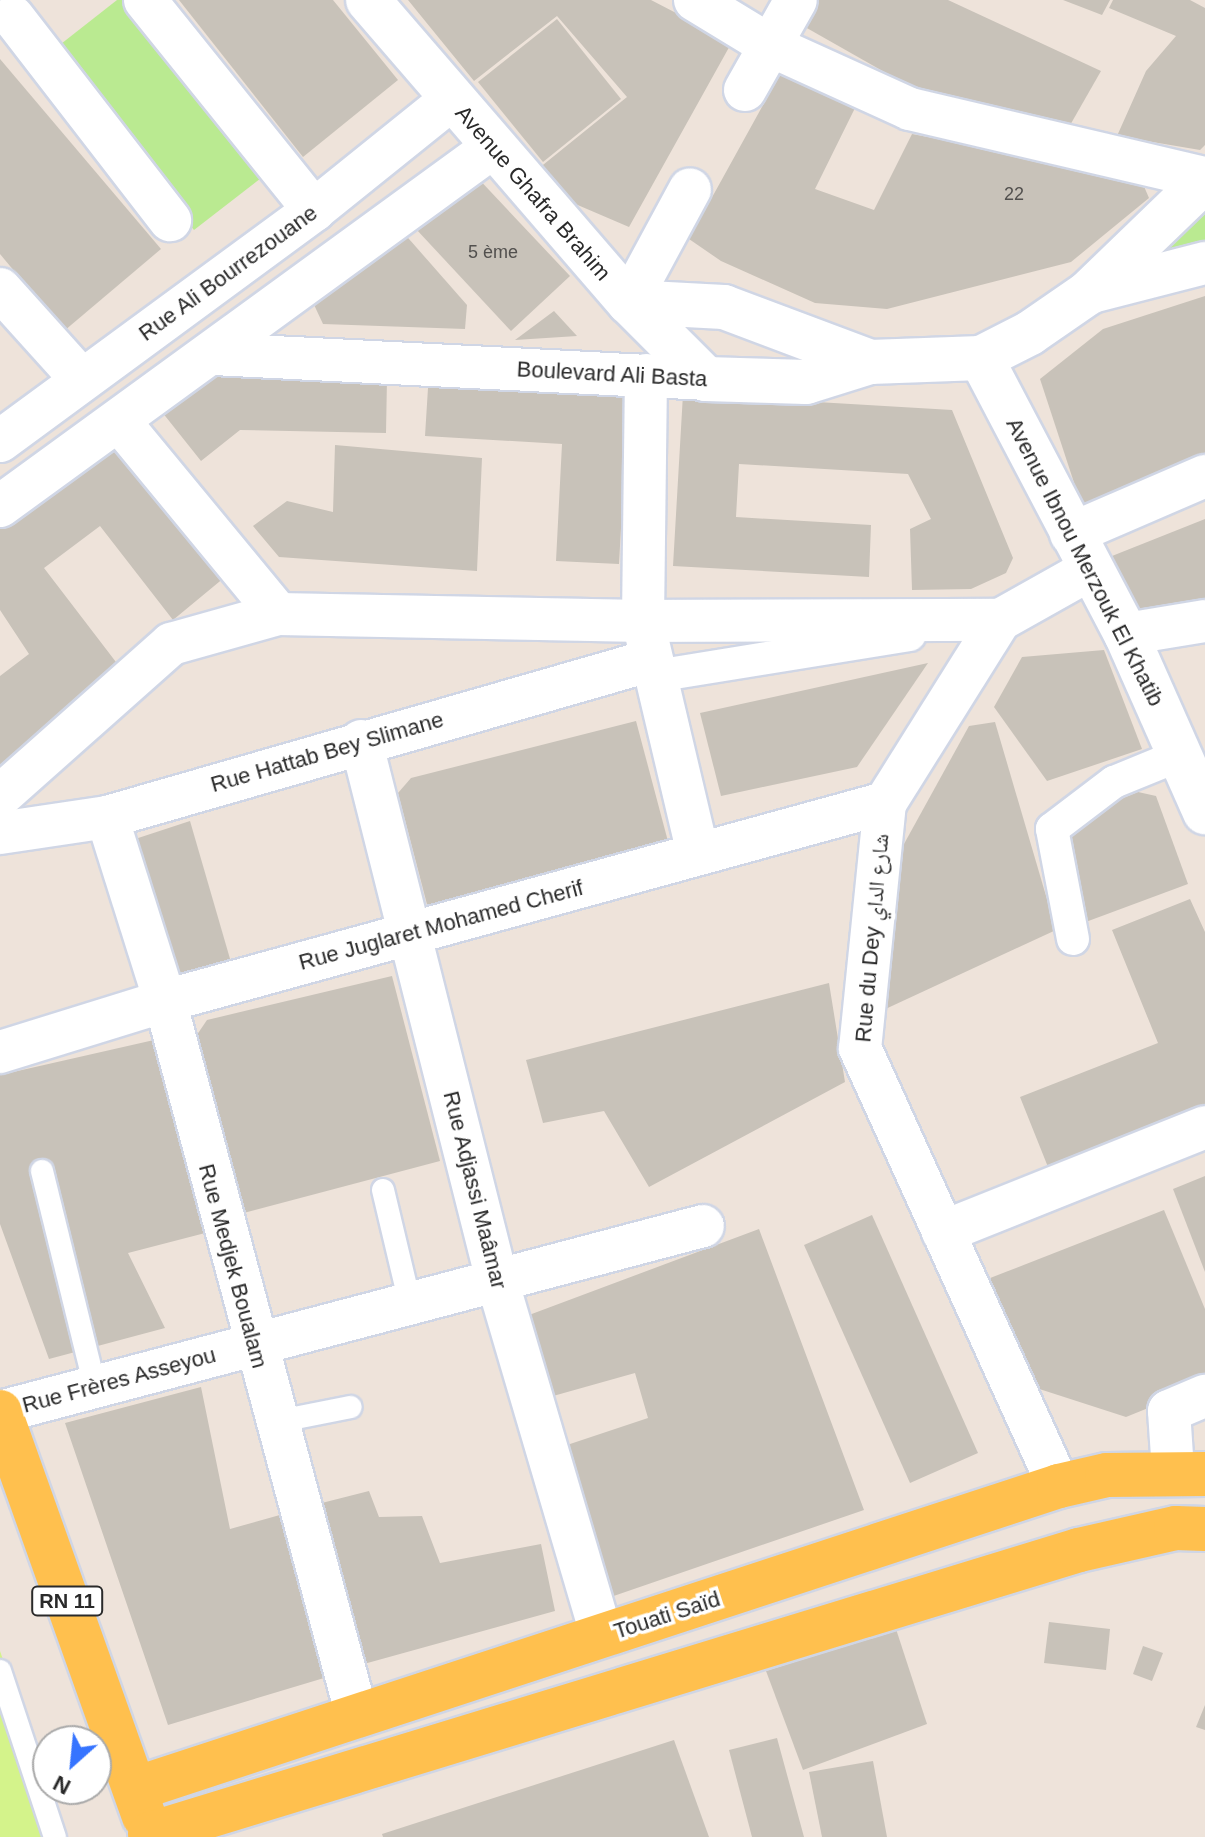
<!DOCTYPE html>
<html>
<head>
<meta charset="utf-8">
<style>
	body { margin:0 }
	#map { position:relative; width:1205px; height:1837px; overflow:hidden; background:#eee3da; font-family:Arial,"Noto Naskh Arabic",sans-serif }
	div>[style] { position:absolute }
	.green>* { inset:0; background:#baea91 }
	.pitch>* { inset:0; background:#d4f38b }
	.building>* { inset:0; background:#c8c2b9 }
	.roads { filter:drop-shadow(2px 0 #d0d6e5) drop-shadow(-2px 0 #d0d6e5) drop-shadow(0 2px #d0d6e5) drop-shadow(0 -2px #d0d6e5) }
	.service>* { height:22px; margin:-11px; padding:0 11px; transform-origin:11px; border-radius:11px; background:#fff }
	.pedestrian>* { height:32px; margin:-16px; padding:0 16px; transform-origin:16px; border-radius:16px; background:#fff }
	.minor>* { height:42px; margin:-21px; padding:0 21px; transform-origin:21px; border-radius:21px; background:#fff }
	.tertiary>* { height:44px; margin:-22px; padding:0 22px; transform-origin:22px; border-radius:22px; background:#fff }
	.primary>* { height:44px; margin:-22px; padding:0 22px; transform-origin:22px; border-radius:22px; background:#ffc04e }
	span { translate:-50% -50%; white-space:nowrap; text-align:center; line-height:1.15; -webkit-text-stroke:7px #fff; paint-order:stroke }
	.number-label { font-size:18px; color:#52504e }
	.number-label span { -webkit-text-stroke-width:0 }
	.shield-label span { padding:2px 6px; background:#fff; border:2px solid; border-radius:6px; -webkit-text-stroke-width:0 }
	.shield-label { font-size:20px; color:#2a2a2a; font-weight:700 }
	.street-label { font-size:22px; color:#2a2a2a }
	.north { position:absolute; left:32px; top:1725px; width:80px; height:80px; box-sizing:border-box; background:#fff; border:2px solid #aaa; border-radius:50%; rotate:207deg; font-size:22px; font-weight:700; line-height:32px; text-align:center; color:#2a2a2a }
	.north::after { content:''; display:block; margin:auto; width:28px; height:36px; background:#3674ff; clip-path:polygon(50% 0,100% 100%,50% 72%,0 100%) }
</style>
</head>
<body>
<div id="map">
	<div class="green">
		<i style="clip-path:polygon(117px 0,133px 0,269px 172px,194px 230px,52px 51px)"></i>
		<i style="clip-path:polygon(1205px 198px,1205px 245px,1138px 262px)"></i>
	</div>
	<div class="pitch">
		<i style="clip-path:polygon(0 1651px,48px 1789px,65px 1837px,0 1837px)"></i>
	</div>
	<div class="building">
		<i style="clip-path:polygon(179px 0,333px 0,398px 80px,303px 157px)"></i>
		<i style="clip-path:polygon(408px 0,651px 0,732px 42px,629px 227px,559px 197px,533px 173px,627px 97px,557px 16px,474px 81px)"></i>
		<i style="clip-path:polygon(811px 0,948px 0,1101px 71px,1069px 127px,939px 103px,798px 23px)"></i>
		<i style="clip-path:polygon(1063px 0,1110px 0,1102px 15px)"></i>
		<i style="clip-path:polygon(1113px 0,1190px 0,1205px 8px,1205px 145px,1200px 150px,1117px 136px,1146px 71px,1176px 36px,1109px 8px)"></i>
		<i style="clip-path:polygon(557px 19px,621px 99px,543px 162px,478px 82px)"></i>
		<i style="clip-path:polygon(0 59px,161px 249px,64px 331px,0 254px)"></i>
		<i style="clip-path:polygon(783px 69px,855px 108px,815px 189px,874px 210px,912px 134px,1140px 177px,1149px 198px,1071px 262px,887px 309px,815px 303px,721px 261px,689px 239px)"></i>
		<i style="clip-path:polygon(474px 174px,570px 276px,511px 331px,416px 229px)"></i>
		<i style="clip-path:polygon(402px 231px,467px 305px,465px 329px,323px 324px,309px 294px)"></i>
		<i style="clip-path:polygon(1205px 296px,1205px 460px,1083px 510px,1040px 379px,1103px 329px)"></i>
		<i style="clip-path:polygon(554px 311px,577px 336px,515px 340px)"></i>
		<i style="clip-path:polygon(429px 372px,629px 384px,619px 564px,556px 561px,562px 444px,425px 436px)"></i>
		<i style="clip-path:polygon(200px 374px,387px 379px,386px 433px,240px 430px,201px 461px,158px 407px)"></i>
		<i style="clip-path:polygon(683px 394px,952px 410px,1013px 558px,1006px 573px,971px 589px,912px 590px,910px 529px,931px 519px,908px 474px,739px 464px,736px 517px,871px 525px,869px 577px,673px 566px)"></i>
		<i style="clip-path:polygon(335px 445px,482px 458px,477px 571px,279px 557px,253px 526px,287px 501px,333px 512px)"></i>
		<i style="clip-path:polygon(123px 446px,225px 577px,173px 620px,100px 526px,44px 568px,119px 666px,0 765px,0 676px,29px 654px,0 610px,0 527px)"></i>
		<i style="clip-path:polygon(1205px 519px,1205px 608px,1145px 618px,1107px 558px)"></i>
		<i style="clip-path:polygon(1104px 650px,1142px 749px,1047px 781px,994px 707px,1022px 657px)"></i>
		<i style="clip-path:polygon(928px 663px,857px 767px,721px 796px,700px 713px)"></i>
		<i style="clip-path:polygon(636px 721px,670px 849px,429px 912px,398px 793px,411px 778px)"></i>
		<i style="clip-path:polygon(995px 722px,1056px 930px,879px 1012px,899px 853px,969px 726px)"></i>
		<i style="clip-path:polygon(1138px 792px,1156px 796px,1188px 884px,1083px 923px,1063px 822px)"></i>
		<i style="clip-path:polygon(190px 821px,235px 976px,173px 993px,126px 842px)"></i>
		<i style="clip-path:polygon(1190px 899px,1205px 932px,1205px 1112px,1048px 1167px,1020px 1097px,1158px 1043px,1112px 930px)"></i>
		<i style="clip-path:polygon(392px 976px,440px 1161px,232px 1216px,188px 1048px,207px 1020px)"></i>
		<i style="clip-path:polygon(829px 983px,845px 1082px,649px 1187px,604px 1111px,543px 1123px,526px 1060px)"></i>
		<i style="clip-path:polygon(154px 1040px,209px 1232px,128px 1253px,165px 1328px,49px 1359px,0 1224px,0 1075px)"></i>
		<i style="clip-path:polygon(1205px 1176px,1205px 1272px,1173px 1189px)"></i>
		<i style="clip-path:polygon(1164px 1210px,1205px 1309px,1205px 1385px,1126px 1417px,1027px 1385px,980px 1282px)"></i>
		<i style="clip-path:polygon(872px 1215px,978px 1453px,910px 1483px,804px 1245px)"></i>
		<i style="clip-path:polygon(759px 1229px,864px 1510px,602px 1600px,549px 1451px,648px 1418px,635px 1373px,546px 1398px,513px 1321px)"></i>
		<i style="clip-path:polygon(201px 1387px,230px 1529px,287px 1513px,334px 1675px,168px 1725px,65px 1423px)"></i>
		<i style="clip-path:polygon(369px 1491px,379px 1517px,422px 1516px,440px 1563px,541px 1544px,555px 1611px,353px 1667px,310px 1506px)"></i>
		<i style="clip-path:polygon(1049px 1622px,1110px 1629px,1106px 1670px,1044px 1663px)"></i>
		<i style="clip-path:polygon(896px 1629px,927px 1724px,803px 1770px,766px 1671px)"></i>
		<i style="clip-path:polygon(1143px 1646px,1163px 1653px,1152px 1681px,1133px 1674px)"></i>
		<i style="clip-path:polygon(1205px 1705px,1205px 1730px,1196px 1727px)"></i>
		<i style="clip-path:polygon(777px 1738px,804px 1837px,752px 1837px,729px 1750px)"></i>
		<i style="clip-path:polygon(674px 1740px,709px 1837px,383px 1837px,382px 1834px)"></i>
		<i style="clip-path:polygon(873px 1761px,887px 1837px,822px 1837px,809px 1772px)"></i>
	</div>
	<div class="roads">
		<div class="service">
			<i style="left:42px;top:1171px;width:221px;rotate:76.2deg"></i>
			<i style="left:383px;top:1190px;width:116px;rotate:76.6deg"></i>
			<i style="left:275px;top:1422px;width:77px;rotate:-11.2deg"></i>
			<i style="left:0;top:1671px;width:175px;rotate:71.7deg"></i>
		</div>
		<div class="pedestrian">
			<i style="left:656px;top:676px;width:257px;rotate:-9.2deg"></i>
			<i style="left:1073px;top:939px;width:112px;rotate:-100.8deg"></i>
			<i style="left:1052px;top:829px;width:78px;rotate:-37.2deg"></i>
			<i style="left:1114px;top:782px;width:71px;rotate:-22.2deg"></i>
		</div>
		<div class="minor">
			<i style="left:145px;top:0;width:270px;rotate:51.2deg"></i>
			<i style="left:695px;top:0;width:87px;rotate:31.3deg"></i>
			<i style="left:769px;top:45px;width:155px;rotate:24.4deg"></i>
			<i style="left:910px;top:109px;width:303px;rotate:13.2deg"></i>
			<i style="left:13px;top:17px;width:257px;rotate:52.3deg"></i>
			<i style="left:745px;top:90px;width:103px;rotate:-60.5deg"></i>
			<i style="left:0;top:289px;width:122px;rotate:48deg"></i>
			<i style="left:1088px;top:293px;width:121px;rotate:-14.4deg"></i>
			<i style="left:629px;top:302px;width:128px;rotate:-61.6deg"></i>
			<i style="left:214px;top:354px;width:493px;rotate:2.9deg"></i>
			<i style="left:646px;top:375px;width:246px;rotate:90.7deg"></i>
			<i style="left:643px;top:621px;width:239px;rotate:76.7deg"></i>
			<i style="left:119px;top:421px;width:250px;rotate:50.5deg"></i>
			<i style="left:0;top:441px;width:390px;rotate:-36.3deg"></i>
			<i style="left:314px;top:210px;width:176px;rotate:-38.8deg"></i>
			<i style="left:0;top:506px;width:610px;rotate:-36.06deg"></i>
			<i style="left:1071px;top:534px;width:146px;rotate:-23.4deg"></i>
			<i style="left:1000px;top:620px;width:216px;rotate:122.1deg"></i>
			<i style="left:885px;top:803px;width:246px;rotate:95.8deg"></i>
			<i style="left:860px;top:1048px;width:481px;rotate:65.6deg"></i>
			<i style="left:1126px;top:634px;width:80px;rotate:-9.3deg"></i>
			<i style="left:361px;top:741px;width:556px;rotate:75.84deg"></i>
			<i style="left:497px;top:1280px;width:371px;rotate:73.6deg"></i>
			<i style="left:0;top:796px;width:229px;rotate:-41.6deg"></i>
			<i style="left:171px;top:644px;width:111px;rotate:-15.7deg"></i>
			<i style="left:278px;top:614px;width:365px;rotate:1.1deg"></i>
			<i style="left:643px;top:621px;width:357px;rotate:-0.2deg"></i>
			<i style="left:1000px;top:620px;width:102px;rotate:-29.3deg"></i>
			<i style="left:107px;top:817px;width:193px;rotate:72.5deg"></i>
			<i style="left:165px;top:1001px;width:740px;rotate:74.97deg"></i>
			<i style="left:0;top:833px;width:108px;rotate:-8.5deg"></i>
			<i style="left:107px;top:817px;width:567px;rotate:-16.07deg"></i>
			<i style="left:0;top:1052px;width:173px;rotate:-17.2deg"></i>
			<i style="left:165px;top:1001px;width:747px;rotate:-15.38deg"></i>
			<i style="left:943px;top:1232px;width:282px;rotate:-21.8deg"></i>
			<i style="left:0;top:1412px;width:727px;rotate:-14.82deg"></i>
			<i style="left:1173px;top:1471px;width:60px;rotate:-93.8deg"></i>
			<i style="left:1169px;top:1411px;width:39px;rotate:-23deg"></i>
		</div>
		<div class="tertiary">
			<i style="left:368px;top:0;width:399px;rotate:49.2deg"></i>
			<i style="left:629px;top:302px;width:109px;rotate:45deg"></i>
			<i style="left:706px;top:379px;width:100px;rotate:1.7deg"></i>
			<i style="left:806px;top:382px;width:67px;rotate:-17.4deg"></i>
			<i style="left:870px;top:362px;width:111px;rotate:-2.1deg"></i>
			<i style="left:981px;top:358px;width:55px;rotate:-27deg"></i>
			<i style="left:1030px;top:333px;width:70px;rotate:-34.6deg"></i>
			<i style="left:1088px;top:293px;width:163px;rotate:-44deg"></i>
			<i style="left:629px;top:302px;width:95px;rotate:3deg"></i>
			<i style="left:724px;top:307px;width:156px;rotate:20.6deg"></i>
			<i style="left:981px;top:358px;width:312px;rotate:62.3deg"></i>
			<i style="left:1126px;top:634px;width:195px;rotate:66.1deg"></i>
		</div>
		<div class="primary">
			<i style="left:0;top:1412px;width:429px;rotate:70.4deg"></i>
			<i style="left:135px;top:1789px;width:972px;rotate:-18.16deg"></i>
			<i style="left:1059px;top:1486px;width:49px;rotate:-12.9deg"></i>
			<i style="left:1107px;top:1475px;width:98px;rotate:-0.6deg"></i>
			<i style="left:150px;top:1834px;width:971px;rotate:-17deg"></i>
			<i style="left:1079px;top:1550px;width:99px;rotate:-12.8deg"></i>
			<i style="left:1176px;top:1528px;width:29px;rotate:2deg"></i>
		</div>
	</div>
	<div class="number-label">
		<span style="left:1014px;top:194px">22</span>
		<span style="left:493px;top:252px">5 ème</span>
	</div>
	<div class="shield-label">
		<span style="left:67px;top:1601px">RN 11</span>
	</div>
	<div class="street-label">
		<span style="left:533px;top:193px;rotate:49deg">Avenue Ghafra Brahim</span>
		<span style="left:228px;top:273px;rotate:-36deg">Rue Ali Bourrezouane</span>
		<span style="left:612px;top:374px;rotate:3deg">Boulevard Ali Basta</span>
		<span style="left:1085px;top:562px;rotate:63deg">Avenue Ibnou Merzouk El Khatib</span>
		<span style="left:327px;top:752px;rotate:-16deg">Rue Hattab Bey Slimane</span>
		<span style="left:441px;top:925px;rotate:-15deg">Rue Juglaret Mohamed Cherif</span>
		<span style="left:872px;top:938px;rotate:-85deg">Rue du Dey شارع الداي</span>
		<span style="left:475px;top:1190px;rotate:76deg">Rue Adjassi Maâmar</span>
		<span style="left:233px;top:1266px;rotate:75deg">Rue Medjek Boualam</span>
		<span style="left:119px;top:1380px;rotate:-15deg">Rue Frères Asseyou</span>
		<span style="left:667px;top:1615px;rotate:-18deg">Touati Saïd</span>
	</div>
	<div class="north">N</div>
</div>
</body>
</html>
